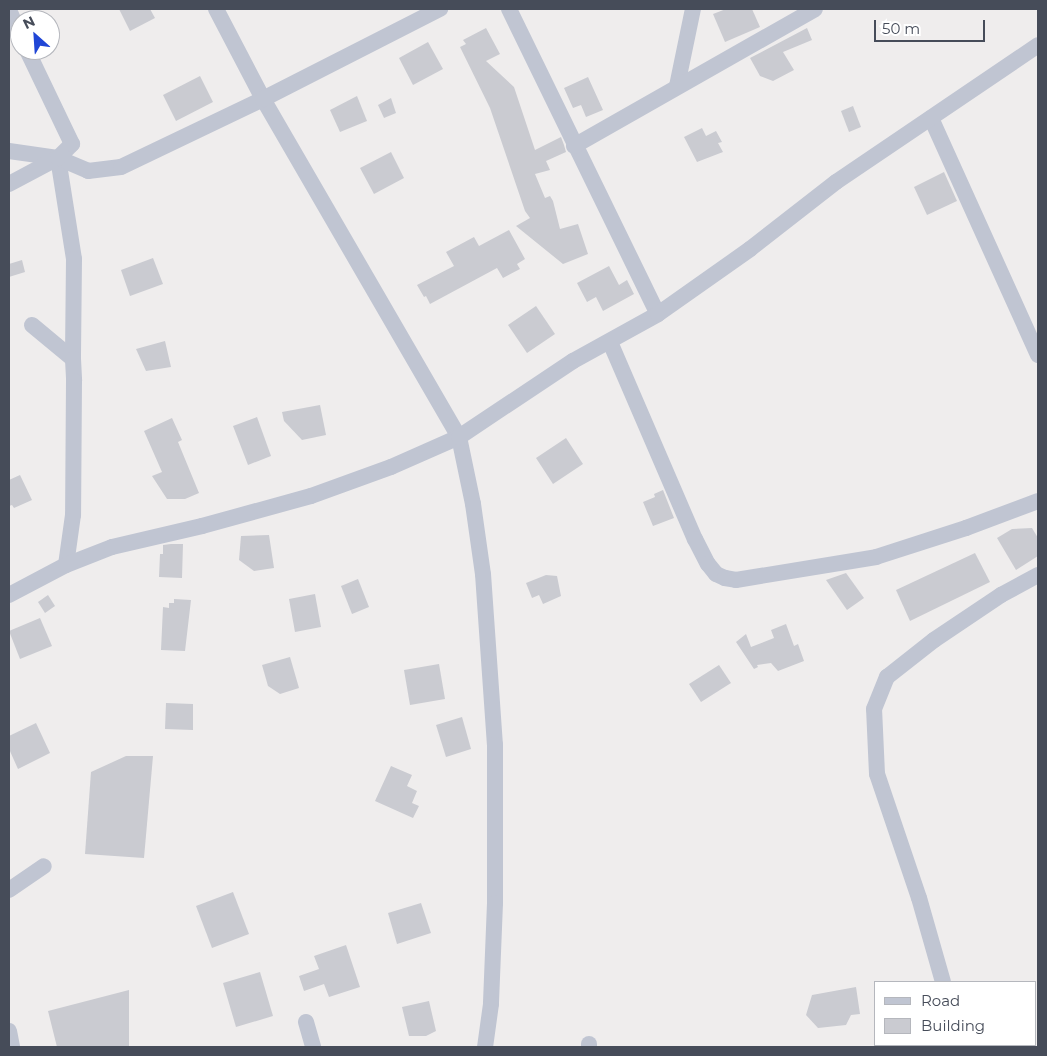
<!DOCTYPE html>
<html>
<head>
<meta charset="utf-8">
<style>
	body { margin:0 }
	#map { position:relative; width:1047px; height:1056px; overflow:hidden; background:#efeded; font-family:Montserrat,sans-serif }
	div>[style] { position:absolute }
	.building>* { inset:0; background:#cacbd1 }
	.minor>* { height:16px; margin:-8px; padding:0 8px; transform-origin:8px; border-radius:8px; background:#c0c5d2 }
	span { translate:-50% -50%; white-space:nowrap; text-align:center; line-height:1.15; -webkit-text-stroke:5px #fff; paint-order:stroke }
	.frame { position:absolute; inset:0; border:10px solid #464c59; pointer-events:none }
	.legend { position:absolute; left:874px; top:981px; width:162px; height:65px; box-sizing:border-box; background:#fff; border:1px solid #b5b7bd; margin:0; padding:6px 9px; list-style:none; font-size:15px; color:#464c59 }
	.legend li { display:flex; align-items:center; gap:10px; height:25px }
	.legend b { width:25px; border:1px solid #b5b7bd }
	.north { position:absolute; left:10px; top:10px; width:50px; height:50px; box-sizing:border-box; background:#fff; border:1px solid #b5b7bd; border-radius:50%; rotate:334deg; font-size:14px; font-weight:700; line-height:20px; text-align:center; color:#464c59 }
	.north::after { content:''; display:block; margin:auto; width:18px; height:22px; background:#2046d6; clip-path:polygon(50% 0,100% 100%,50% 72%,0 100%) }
	.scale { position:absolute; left:874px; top:20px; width:111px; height:22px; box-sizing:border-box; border:2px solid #464c59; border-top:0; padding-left:6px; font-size:15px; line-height:18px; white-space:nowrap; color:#464c59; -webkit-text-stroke:4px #fff; paint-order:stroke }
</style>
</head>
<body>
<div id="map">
	<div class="building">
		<i style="clip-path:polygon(119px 9px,150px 9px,155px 18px,130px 31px)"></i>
		<i style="clip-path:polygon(726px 9px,752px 9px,760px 27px,725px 42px,713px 14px)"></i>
		<i style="clip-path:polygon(486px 28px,500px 54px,486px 61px,514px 87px,535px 150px,561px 137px,564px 145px,566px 152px,546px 161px,550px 170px,535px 174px,545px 198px,550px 196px,553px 201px,560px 229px,578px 224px,588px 254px,563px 264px,516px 226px,530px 218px,525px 211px,490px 108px,460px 47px,466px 44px,463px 40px)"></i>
		<i style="clip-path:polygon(807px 28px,812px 40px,783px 52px,794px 70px,773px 81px,760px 76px,750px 58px)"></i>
		<i style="clip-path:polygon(428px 42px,443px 69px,413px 85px,399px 58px)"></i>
		<i style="clip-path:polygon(200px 76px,213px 102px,176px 121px,163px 95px)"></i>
		<i style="clip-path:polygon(588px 77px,603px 110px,586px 117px,581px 105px,573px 108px,564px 88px)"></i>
		<i style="clip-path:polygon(357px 96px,367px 121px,340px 132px,330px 110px)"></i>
		<i style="clip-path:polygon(391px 98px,396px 113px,384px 118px,378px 105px)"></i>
		<i style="clip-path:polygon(853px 106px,861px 127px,849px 132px,841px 111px)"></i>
		<i style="clip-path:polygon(702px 128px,706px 136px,716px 131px,722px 142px,718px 143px,723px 152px,697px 162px,684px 137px)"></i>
		<i style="clip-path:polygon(391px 152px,404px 178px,374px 194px,360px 168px)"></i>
		<i style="clip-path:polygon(944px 172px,957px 201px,927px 215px,914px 187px)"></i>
		<i style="clip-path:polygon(509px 230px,525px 259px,517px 264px,520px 269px,503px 278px,497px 268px,430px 304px,426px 296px,424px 297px,417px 285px,454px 266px,446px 252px,474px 237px,479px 246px)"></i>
		<i style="clip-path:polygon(153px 258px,163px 284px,130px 296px,121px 270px)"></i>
		<i style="clip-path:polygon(22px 260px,25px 272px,9px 277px,9px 264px)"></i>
		<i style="clip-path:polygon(609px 266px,619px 285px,627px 280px,634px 294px,603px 311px,596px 297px,587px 302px,577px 283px)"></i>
		<i style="clip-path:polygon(536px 306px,555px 334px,527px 353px,508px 325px)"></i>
		<i style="clip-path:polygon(165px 341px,171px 367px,146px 371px,136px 349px)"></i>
		<i style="clip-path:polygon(320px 405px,326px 435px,302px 440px,284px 421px,282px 412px)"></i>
		<i style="clip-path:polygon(257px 417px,271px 456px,248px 465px,233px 426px)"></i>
		<i style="clip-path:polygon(172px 418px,182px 440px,178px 442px,199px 493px,185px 499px,167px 499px,152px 476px,162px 472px,144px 431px)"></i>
		<i style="clip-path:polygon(566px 438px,583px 464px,553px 484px,536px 458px)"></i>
		<i style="clip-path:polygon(20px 475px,32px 500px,14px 508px,12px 505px,9px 506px,9px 480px)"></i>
		<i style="clip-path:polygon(663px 490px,674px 518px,653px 526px,643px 502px,655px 497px,654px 494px)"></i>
		<i style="clip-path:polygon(1032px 528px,1038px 538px,1038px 556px,1016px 570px,997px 538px,1012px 529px)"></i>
		<i style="clip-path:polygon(269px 535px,274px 568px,254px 571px,239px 560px,241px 536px)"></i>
		<i style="clip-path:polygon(171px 544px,183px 544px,182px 578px,159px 577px,160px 554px,163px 554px,163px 545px)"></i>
		<i style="clip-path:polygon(975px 553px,990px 582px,910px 621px,896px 590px)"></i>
		<i style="clip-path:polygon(846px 573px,864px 598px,847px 610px,826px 580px)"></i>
		<i style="clip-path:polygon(546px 575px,557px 576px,561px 596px,543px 604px,539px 595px,532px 598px,526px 583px)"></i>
		<i style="clip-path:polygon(358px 579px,369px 607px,352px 614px,341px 586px)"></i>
		<i style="clip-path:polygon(315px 594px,321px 627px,295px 632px,289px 599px)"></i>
		<i style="clip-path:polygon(48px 595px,55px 606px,45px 613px,38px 602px)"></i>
		<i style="clip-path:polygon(174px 599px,191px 600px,185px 651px,161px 650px,163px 607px,169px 608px,169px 603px,174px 603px)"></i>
		<i style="clip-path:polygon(40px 618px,52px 646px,20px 659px,9px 631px)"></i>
		<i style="clip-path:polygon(786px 624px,794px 646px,798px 644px,804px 661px,778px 671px,771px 663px,757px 665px,758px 667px,754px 669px,736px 642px,746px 634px,751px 647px,774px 638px,771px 630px)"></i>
		<i style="clip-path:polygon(290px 657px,299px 688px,280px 694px,268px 686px,262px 665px)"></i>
		<i style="clip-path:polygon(439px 664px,445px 699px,410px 705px,404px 670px)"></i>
		<i style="clip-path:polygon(719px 665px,731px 683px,701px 702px,689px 684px)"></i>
		<i style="clip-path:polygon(166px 703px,193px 704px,193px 730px,165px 729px)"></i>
		<i style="clip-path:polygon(462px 717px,471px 749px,446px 757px,436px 725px)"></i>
		<i style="clip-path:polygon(36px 723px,50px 753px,18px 769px,9px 749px,9px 736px)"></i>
		<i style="clip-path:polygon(126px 756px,153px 756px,144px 858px,85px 854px,91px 772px)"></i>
		<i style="clip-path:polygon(391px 766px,412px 775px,407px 786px,417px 791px,412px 803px,419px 806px,413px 818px,375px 801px)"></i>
		<i style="clip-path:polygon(233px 892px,249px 934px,212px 948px,196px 906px)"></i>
		<i style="clip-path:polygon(421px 903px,431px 933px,397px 944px,388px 913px)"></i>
		<i style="clip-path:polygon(346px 945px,360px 987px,329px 997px,324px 984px,304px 991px,299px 976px,319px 969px,314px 956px)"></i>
		<i style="clip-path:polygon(260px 972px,273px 1016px,236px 1027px,223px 983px)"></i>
		<i style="clip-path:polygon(856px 987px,860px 1014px,851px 1015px,846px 1025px,818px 1028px,806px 1015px,812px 995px)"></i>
		<i style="clip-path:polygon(129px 990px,129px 1047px,57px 1047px,48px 1011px)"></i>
		<i style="clip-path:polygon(429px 1001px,436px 1031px,426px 1036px,409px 1036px,402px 1007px)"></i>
	</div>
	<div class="minor">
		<i style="left:216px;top:9px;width:102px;rotate:62.4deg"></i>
		<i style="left:263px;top:99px;width:391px;rotate:59.9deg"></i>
		<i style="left:459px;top:437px;width:68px;rotate:78.2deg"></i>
		<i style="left:473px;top:504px;width:71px;rotate:81.9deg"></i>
		<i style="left:483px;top:574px;width:171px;rotate:86deg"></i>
		<i style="left:495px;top:745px;width:158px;rotate:90deg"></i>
		<i style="left:495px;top:903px;width:101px;rotate:92.3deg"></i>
		<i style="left:491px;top:1004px;width:43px;rotate:97.9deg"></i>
		<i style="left:509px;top:9px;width:339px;rotate:64deg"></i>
		<i style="left:9px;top:10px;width:27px;rotate:66deg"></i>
		<i style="left:677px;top:86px;width:79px;rotate:-78.3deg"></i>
		<i style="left:931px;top:118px;width:260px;rotate:65.7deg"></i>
		<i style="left:574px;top:146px;width:277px;rotate:-29.6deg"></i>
		<i style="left:9px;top:151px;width:49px;rotate:8.1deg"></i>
		<i style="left:58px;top:158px;width:102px;rotate:81deg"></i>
		<i style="left:74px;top:259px;width:100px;rotate:90.6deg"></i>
		<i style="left:58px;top:158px;width:33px;rotate:23deg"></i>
		<i style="left:88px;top:171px;width:33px;rotate:-7deg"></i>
		<i style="left:121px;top:167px;width:157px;rotate:-25.6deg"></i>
		<i style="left:263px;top:99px;width:199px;rotate:-27deg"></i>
		<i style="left:9px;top:184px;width:55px;rotate:-28deg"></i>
		<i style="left:58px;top:158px;width:20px;rotate:-45deg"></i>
		<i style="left:72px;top:144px;width:104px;rotate:-115.6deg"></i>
		<i style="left:32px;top:325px;width:53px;rotate:39.7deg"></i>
		<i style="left:73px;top:359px;width:22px;rotate:87deg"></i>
		<i style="left:74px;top:381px;width:134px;rotate:90.4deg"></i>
		<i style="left:73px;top:515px;width:50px;rotate:98deg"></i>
		<i style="left:610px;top:342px;width:215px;rotate:66.7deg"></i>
		<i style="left:695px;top:539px;width:28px;rotate:63deg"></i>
		<i style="left:708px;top:564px;width:13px;rotate:51deg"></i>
		<i style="left:716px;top:574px;width:10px;rotate:24deg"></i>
		<i style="left:725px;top:578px;width:11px;rotate:10deg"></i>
		<i style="left:736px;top:580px;width:142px;rotate:-9.3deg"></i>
		<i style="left:876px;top:557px;width:95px;rotate:-17.9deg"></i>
		<i style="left:966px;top:528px;width:77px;rotate:-20.6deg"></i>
		<i style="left:9px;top:595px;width:64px;rotate:-27.8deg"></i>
		<i style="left:66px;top:565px;width:49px;rotate:-21.4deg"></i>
		<i style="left:112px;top:547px;width:92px;rotate:-13.1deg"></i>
		<i style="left:202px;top:526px;width:113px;rotate:-15.4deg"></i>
		<i style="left:311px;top:496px;width:85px;rotate:-19.9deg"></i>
		<i style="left:391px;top:467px;width:74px;rotate:-23.8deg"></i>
		<i style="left:459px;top:437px;width:137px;rotate:-33.7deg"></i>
		<i style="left:573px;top:361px;width:97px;rotate:-28.9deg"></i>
		<i style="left:658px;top:314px;width:113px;rotate:-35.2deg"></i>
		<i style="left:750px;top:249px;width:109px;rotate:-37.9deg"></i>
		<i style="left:836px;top:182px;width:244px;rotate:-34.1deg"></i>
		<i style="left:9px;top:890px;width:42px;rotate:-34.4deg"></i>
		<i style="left:943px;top:982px;width:87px;rotate:-105.9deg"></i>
		<i style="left:919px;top:898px;width:131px;rotate:-108.7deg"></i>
		<i style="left:877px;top:774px;width:65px;rotate:-92.6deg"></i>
		<i style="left:874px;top:709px;width:35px;rotate:-68deg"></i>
		<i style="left:887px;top:677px;width:60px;rotate:-38.2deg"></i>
		<i style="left:934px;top:640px;width:81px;rotate:-33.9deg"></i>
		<i style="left:1001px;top:595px;width:42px;rotate:-28.4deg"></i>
		<i style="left:306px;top:1022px;width:26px;rotate:74deg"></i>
		<i style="left:9px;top:1031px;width:16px;rotate:79deg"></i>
		<i style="left:589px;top:1044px;width:3px;rotate:90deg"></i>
		<i style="left:961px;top:1045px;width:2px;rotate:63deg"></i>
	</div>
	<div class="frame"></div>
	<ul class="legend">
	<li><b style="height:6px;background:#c0c5d2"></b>Road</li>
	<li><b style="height:14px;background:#cacbd1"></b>Building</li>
	</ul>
	<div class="north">N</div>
	<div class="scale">50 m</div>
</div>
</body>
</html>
